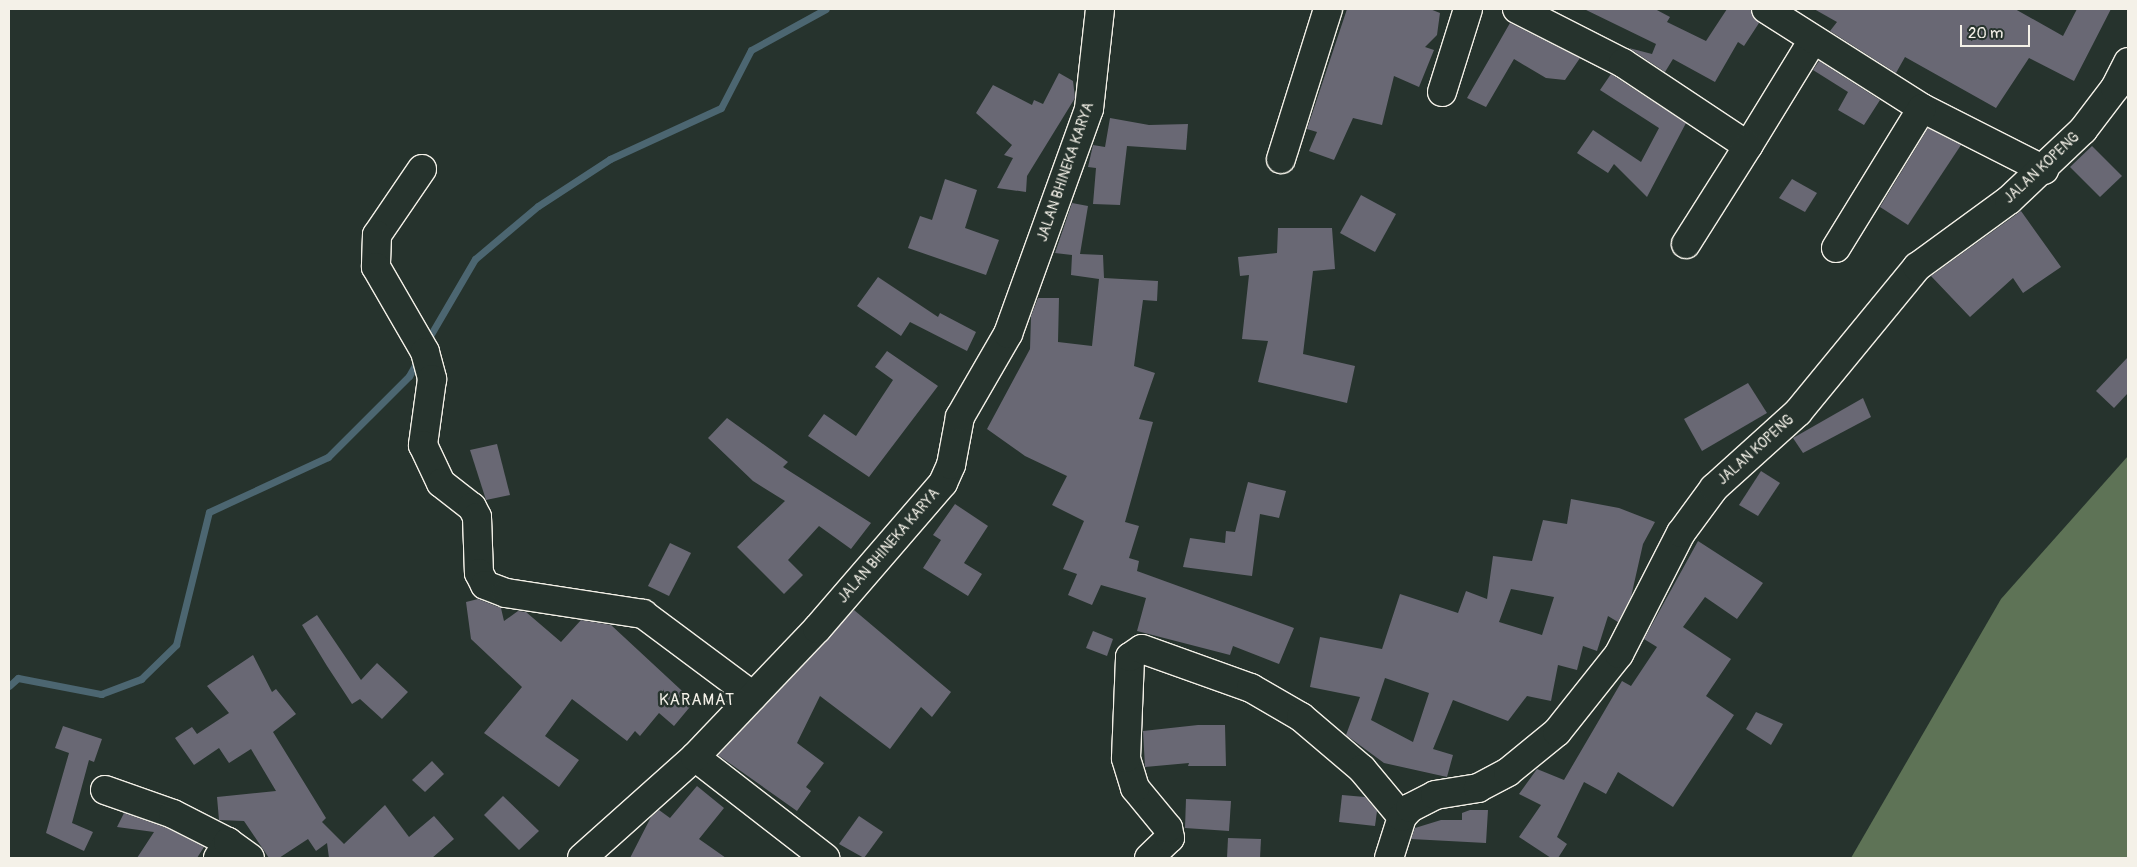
<!DOCTYPE html>
<html>
<head>
<meta charset="utf-8">
<style>
	body { margin:0 }
	#map { position:relative; width:2137px; height:867px; overflow:hidden; background:#26332d; font-family:Pangolin,sans-serif }
	div>[style] { position:absolute }
	.green>* { inset:0; background:#5e7356 }
	.stream>* { height:7px; margin:-3.5px; padding:0 3.5px; transform-origin:3.5px; border-radius:3.5px; background:#4c6671 }
	.building>* { inset:0; background:#696874 }
	.roads { filter:drop-shadow(1px 0 #f4f1e8) drop-shadow(-1px 0 #f4f1e8) drop-shadow(0 1px #f4f1e8) drop-shadow(0 -1px #f4f1e8) }
	.minor>* { height:28px; margin:-14px; padding:0 14px; transform-origin:14px; border-radius:14px; background:#26332d }
	span { translate:-50% -50%; white-space:nowrap; text-align:center; line-height:1.15; -webkit-text-stroke:5px #26332d; paint-order:stroke }
	.street-label { font-size:14px; color:#f4f1e8 }
	.quarter-label { font-size:16px; color:#f4f1e8; letter-spacing:1px }
	.frame { position:absolute; inset:0; border:10px solid #f4f1e8; pointer-events:none }
	.scale { position:absolute; left:1960px; top:25px; width:70px; height:22px; box-sizing:border-box; border:2px solid #f4f1e8; border-top:0; padding-left:6px; font-size:15px; line-height:18px; white-space:nowrap; color:#f4f1e8; -webkit-text-stroke:4px #26332d; paint-order:stroke }
</style>
</head>
<body>
<div id="map">
	<div class="green">
		<i style="clip-path:polygon(2128px 456px,2128px 858px,1851px 858px,2001px 599px)"></i>
	</div>
	<div class="stream">
		<i style="left:427px;top:341px;width:95px;rotate:-59.7deg"></i>
		<i style="left:475px;top:259px;width:82px;rotate:-40.1deg"></i>
		<i style="left:538px;top:206px;width:86px;rotate:-33.1deg"></i>
		<i style="left:610px;top:159px;width:122px;rotate:-24.7deg"></i>
		<i style="left:721px;top:108px;width:65px;rotate:-62.7deg"></i>
		<i style="left:751px;top:50px;width:85px;rotate:-28.7deg"></i>
		<i style="left:9px;top:686px;width:12px;rotate:-42deg"></i>
		<i style="left:18px;top:678px;width:85px;rotate:10.9deg"></i>
		<i style="left:101px;top:694px;width:43px;rotate:-20.6deg"></i>
		<i style="left:141px;top:679px;width:49px;rotate:-44.2deg"></i>
		<i style="left:176px;top:645px;width:137px;rotate:-76.1deg"></i>
		<i style="left:209px;top:512px;width:131px;rotate:-24.8deg"></i>
		<i style="left:328px;top:457px;width:115px;rotate:-45deg"></i>
		<i style="left:409px;top:376px;width:21px;rotate:-61deg"></i>
	</div>
	<div class="building">
		<i style="clip-path:polygon(1347px 9px,1430px 9px,1440px 13px,1437px 35px,1425px 47px,1434px 50px,1419px 87px,1394px 76px,1382px 125px,1353px 118px,1334px 160px,1309px 151px,1317px 132px,1307px 129px)"></i>
		<i style="clip-path:polygon(1584px 9px,1655px 9px,1670px 17px,1667px 22px,1706px 41px,1727px 9px,1750px 9px,1759px 23px,1744px 46px,1738px 42px,1715px 82px,1673px 59px,1665px 72px,1629px 48px,1652px 54px,1656px 44px)"></i>
		<i style="clip-path:polygon(1814px 9px,2015px 9px,2063px 36px,2077px 9px,2111px 9px,2074px 81px,2029px 58px,1996px 108px,1905px 57px,1896px 73px,1830px 31px,1837px 22px)"></i>
		<i style="clip-path:polygon(1510px 23px,1580px 58px,1565px 80px,1546px 78px,1514px 59px,1486px 107px,1467px 98px)"></i>
		<i style="clip-path:polygon(1819px 61px,1880px 100px,1864px 125px,1838px 110px,1848px 92px,1813px 70px)"></i>
		<i style="clip-path:polygon(1059px 73px,1073px 81px,1075px 98px,1027px 176px,1026px 192px,997px 188px,1013px 158px,1004px 155px,1012px 145px,976px 113px,993px 85px,1032px 105px,1034px 100px,1043px 104px)"></i>
		<i style="clip-path:polygon(1611px 74px,1686px 123px,1647px 197px,1614px 164px,1608px 173px,1577px 153px,1593px 130px,1641px 162px,1659px 128px,1600px 90px)"></i>
		<i style="clip-path:polygon(1110px 118px,1149px 125px,1188px 124px,1186px 150px,1127px 146px,1120px 205px,1093px 204px,1096px 168px,1088px 167px,1093px 145px,1105px 147px)"></i>
		<i style="clip-path:polygon(1928px 128px,1961px 145px,1908px 225px,1880px 207px)"></i>
		<i style="clip-path:polygon(2092px 146px,2122px 176px,2100px 197px,2070px 167px)"></i>
		<i style="clip-path:polygon(945px 179px,977px 190px,965px 228px,999px 240px,986px 275px,908px 248px,920px 216px,932px 220px)"></i>
		<i style="clip-path:polygon(1792px 179px,1817px 193px,1805px 212px,1779px 198px)"></i>
		<i style="clip-path:polygon(1361px 195px,1396px 214px,1375px 252px,1340px 233px)"></i>
		<i style="clip-path:polygon(1072px 203px,1088px 206px,1080px 254px,1103px 255px,1104px 278px,1158px 281px,1157px 301px,1143px 300px,1134px 366px,1155px 373px,1139px 419px,1153px 422px,1125px 522px,1139px 526px,1129px 558px,1139px 561px,1137px 571px,1294px 628px,1279px 664px,1233px 646px,1230px 655px,1137px 631px,1146px 598px,1101px 585px,1092px 605px,1068px 595px,1077px 574px,1063px 569px,1084px 521px,1052px 505px,1067px 476px,1025px 456px,987px 429px,1030px 349px,1031px 316px,1038px 298px,1059px 298px,1058px 342px,1092px 346px,1099px 279px,1071px 275px,1072px 255px,1055px 253px)"></i>
		<i style="clip-path:polygon(2021px 211px,2061px 267px,2023px 293px,2013px 278px,1970px 317px,1931px 276px)"></i>
		<i style="clip-path:polygon(1278px 228px,1332px 228px,1335px 269px,1313px 271px,1303px 354px,1355px 366px,1347px 403px,1258px 382px,1268px 341px,1242px 339px,1249px 275px,1240px 276px,1238px 257px,1277px 253px)"></i>
		<i style="clip-path:polygon(878px 277px,938px 317px,940px 313px,976px 332px,967px 351px,910px 322px,901px 336px,857px 306px)"></i>
		<i style="clip-path:polygon(887px 351px,938px 386px,869px 477px,808px 436px,824px 414px,856px 436px,893px 380px,875px 367px)"></i>
		<i style="clip-path:polygon(2128px 357px,2128px 393px,2114px 408px,2096px 391px)"></i>
		<i style="clip-path:polygon(1748px 383px,1767px 413px,1702px 451px,1684px 419px)"></i>
		<i style="clip-path:polygon(1863px 398px,1871px 417px,1803px 453px,1793px 438px)"></i>
		<i style="clip-path:polygon(727px 418px,788px 462px,783px 467px,871px 523px,851px 549px,819px 526px,788px 560px,803px 575px,784px 594px,737px 547px,785px 501px,753px 481px,708px 438px)"></i>
		<i style="clip-path:polygon(497px 444px,510px 495px,486px 500px,470px 450px)"></i>
		<i style="clip-path:polygon(1761px 471px,1780px 483px,1758px 516px,1739px 505px)"></i>
		<i style="clip-path:polygon(1248px 482px,1286px 491px,1279px 518px,1260px 514px,1252px 576px,1183px 567px,1190px 538px,1225px 543px,1226px 531px,1235px 532px)"></i>
		<i style="clip-path:polygon(evenodd,1571px 499px,1619px 508px,1655px 522px,1643px 544px,1631px 597px,1618px 622px,1608px 616px,1597px 651px,1583px 646px,1577px 670px,1558px 665px,1551px 701px,1527px 696px,1508px 721px,1453px 700px,1433px 749px,1453px 755px,1447px 777px,1384px 763px,1346px 735px,1360px 697px,1310px 687px,1320px 637px,1382px 649px,1400px 594px,1458px 613px,1466px 591px,1487px 599px,1493px 556px,1532px 561px,1543px 520px,1567px 524px,1571px 499px,1511px 589px,1554px 597px,1542px 635px,1499px 622px,1511px 589px,1571px 499px,1385px 678px,1429px 693px,1413px 742px,1371px 720px,1385px 678px)"></i>
		<i style="clip-path:polygon(955px 504px,988px 526px,964px 563px,982px 574px,968px 596px,923px 568px,941px 540px,933px 535px)"></i>
		<i style="clip-path:polygon(1698px 541px,1763px 583px,1737px 619px,1705px 597px,1683px 627px,1731px 659px,1706px 696px,1734px 715px,1673px 807px,1618px 772px,1606px 794px,1584px 782px,1557px 837px,1567px 844px,1558px 858px,1551px 858px,1519px 837px,1541px 805px,1519px 794px,1537px 769px,1564px 780px,1622px 681px,1631px 686px,1657px 647px,1644px 639px)"></i>
		<i style="clip-path:polygon(670px 543px,691px 553px,669px 596px,648px 586px)"></i>
		<i style="clip-path:polygon(478px 599px,501px 608px,504px 621px,518px 611px,526px 612px,561px 642px,581px 620px,611px 625px,694px 702px,674px 726px,659px 713px,640px 736px,635px 731px,627px 741px,572px 699px,545px 736px,579px 760px,559px 787px,484px 733px,522px 687px,471px 639px,466px 602px)"></i>
		<i style="clip-path:polygon(854px 610px,951px 692px,932px 717px,921px 707px,890px 749px,820px 696px,797px 743px,824px 763px,806px 787px,811px 791px,797px 811px,718px 755px)"></i>
		<i style="clip-path:polygon(317px 615px,361px 680px,377px 663px,408px 692px,382px 719px,360px 699px,352px 704px,327px 666px,302px 625px)"></i>
		<i style="clip-path:polygon(1093px 631px,1113px 639px,1107px 656px,1086px 648px)"></i>
		<i style="clip-path:polygon(253px 655px,272px 692px,276px 689px,296px 714px,273px 732px,326px 818px,322px 822px,344px 844px,385px 805px,409px 837px,434px 816px,454px 839px,432px 858px,329px 858px,327px 843px,316px 851px,308px 839px,279px 858px,269px 858px,244px 821px,219px 820px,217px 797px,276px 791px,251px 749px,229px 763px,219px 748px,194px 765px,175px 738px,192px 727px,197px 734px,229px 713px,207px 686px)"></i>
		<i style="clip-path:polygon(1756px 712px,1783px 724px,1771px 745px,1746px 729px)"></i>
		<i style="clip-path:polygon(1198px 725px,1225px 725px,1226px 766px,1188px 766px,1189px 763px,1145px 767px,1143px 731px)"></i>
		<i style="clip-path:polygon(63px 726px,102px 739px,94px 762px,89px 760px,72px 823px,93px 832px,84px 851px,46px 833px,69px 753px,55px 748px)"></i>
		<i style="clip-path:polygon(432px 761px,444px 774px,425px 792px,412px 780px)"></i>
		<i style="clip-path:polygon(697px 786px,724px 808px,699px 839px,726px 858px,630px 858px,651px 817px,659px 810px,670px 818px)"></i>
		<i style="clip-path:polygon(1342px 795px,1365px 797px,1377px 811px,1375px 826px,1339px 822px)"></i>
		<i style="clip-path:polygon(503px 796px,539px 831px,519px 850px,484px 815px)"></i>
		<i style="clip-path:polygon(1186px 799px,1231px 801px,1229px 831px,1185px 828px)"></i>
		<i style="clip-path:polygon(1470px 810px,1488px 810px,1486px 843px,1411px 839px,1415px 828px,1441px 820px,1462px 820px,1462px 813px)"></i>
		<i style="clip-path:polygon(124px 813px,167px 828px,204px 847px,197px 858px,137px 858px,154px 832px,117px 827px)"></i>
		<i style="clip-path:polygon(859px 816px,883px 832px,864px 858px,839px 844px)"></i>
		<i style="clip-path:polygon(1228px 838px,1261px 839px,1260px 858px,1227px 858px)"></i>
	</div>
	<div class="roads">
		<div class="minor">
			<i style="left:1517px;top:9px;width:119px;rotate:27deg"></i>
			<i style="left:1623px;top:63px;width:150px;rotate:33.6deg"></i>
			<i style="left:1748px;top:146px;width:124px;rotate:-58.5deg"></i>
			<i style="left:1766px;top:9px;width:185px;rotate:32.4deg"></i>
			<i style="left:1922px;top:108px;width:137px;rotate:26.9deg"></i>
			<i style="left:1442px;top:92px;width:87px;rotate:-72.6deg"></i>
			<i style="left:1281px;top:159px;width:157px;rotate:-72.6deg"></i>
			<i style="left:422px;top:169px;width:80px;rotate:124.3deg"></i>
			<i style="left:377px;top:235px;width:32px;rotate:92deg"></i>
			<i style="left:376px;top:267px;width:98px;rotate:60deg"></i>
			<i style="left:425px;top:352px;width:28px;rotate:75deg"></i>
			<i style="left:432px;top:379px;width:67px;rotate:97.8deg"></i>
			<i style="left:423px;top:445px;width:42px;rotate:64.7deg"></i>
			<i style="left:441px;top:483px;width:39px;rotate:38deg"></i>
			<i style="left:472px;top:507px;width:11px;rotate:63deg"></i>
			<i style="left:477px;top:517px;width:56px;rotate:88deg"></i>
			<i style="left:479px;top:573px;width:13px;rotate:63deg"></i>
			<i style="left:485px;top:585px;width:22px;rotate:21deg"></i>
			<i style="left:506px;top:593px;width:139px;rotate:8.7deg"></i>
			<i style="left:643px;top:614px;width:137px;rotate:36.7deg"></i>
			<i style="left:1686px;top:244px;width:116px;rotate:-57.7deg"></i>
			<i style="left:1836px;top:248px;width:164px;rotate:-58.4deg"></i>
			<i style="left:695px;top:757px;width:165px;rotate:37.8deg"></i>
			<i style="left:105px;top:790px;width:72px;rotate:19.4deg"></i>
			<i style="left:173px;top:814px;width:62px;rotate:27deg"></i>
			<i style="left:218px;top:858px;width:19px;rotate:-58deg"></i>
			<i style="left:228px;top:842px;width:27px;rotate:36deg"></i>
			<i style="left:582px;top:858px;width:152px;rotate:-41.8deg"></i>
			<i style="left:695px;top:757px;width:177px;rotate:-46.4deg"></i>
			<i style="left:817px;top:629px;width:193px;rotate:-49.2deg"></i>
			<i style="left:943px;top:483px;width:20px;rotate:-66deg"></i>
			<i style="left:951px;top:465px;width:49px;rotate:-79.4deg"></i>
			<i style="left:960px;top:417px;width:96px;rotate:-60deg"></i>
			<i style="left:1008px;top:334px;width:239px;rotate:-70.2deg"></i>
			<i style="left:1089px;top:109px;width:101px;rotate:-83.7deg"></i>
			<i style="left:1149px;top:858px;width:29px;rotate:-44deg"></i>
			<i style="left:1170px;top:838px;width:10px;rotate:-101deg"></i>
			<i style="left:1168px;top:828px;width:52px;rotate:-129.5deg"></i>
			<i style="left:1135px;top:788px;width:31px;rotate:-107deg"></i>
			<i style="left:1126px;top:758px;width:101px;rotate:-87.7deg"></i>
			<i style="left:1130px;top:657px;width:14px;rotate:-34deg"></i>
			<i style="left:1142px;top:649px;width:116px;rotate:19.7deg"></i>
			<i style="left:1251px;top:688px;width:58px;rotate:30.1deg"></i>
			<i style="left:1301px;top:717px;width:80px;rotate:40.4deg"></i>
			<i style="left:1362px;top:769px;width:62px;rotate:50.2deg"></i>
			<i style="left:1389px;top:858px;width:43px;rotate:-72.4deg"></i>
			<i style="left:1402px;top:817px;width:12px;rotate:-48deg"></i>
			<i style="left:1410px;top:808px;width:28px;rotate:-27deg"></i>
			<i style="left:1435px;top:795px;width:44px;rotate:-9.2deg"></i>
			<i style="left:1478px;top:788px;width:34px;rotate:-28deg"></i>
			<i style="left:1508px;top:772px;width:63px;rotate:-39.2deg"></i>
			<i style="left:1557px;top:732px;width:100px;rotate:-51.5deg"></i>
			<i style="left:1619px;top:654px;width:136px;rotate:-62.9deg"></i>
			<i style="left:1681px;top:533px;width:56px;rotate:-53.7deg"></i>
			<i style="left:1714px;top:488px;width:113px;rotate:-42.1deg"></i>
			<i style="left:1798px;top:412px;width:188px;rotate:-50.6deg"></i>
			<i style="left:1917px;top:267px;width:114px;rotate:-36.1deg"></i>
			<i style="left:2009px;top:200px;width:102px;rotate:-43.4deg"></i>
			<i style="left:2083px;top:130px;width:53px;rotate:-52.7deg"></i>
			<i style="left:2115px;top:88px;width:29px;rotate:-63deg"></i>
		</div>
	</div>
	<div class="street-label">
		<span style="left:2042px;top:168px;rotate:-43deg">JALAN KOPENG</span>
		<span style="left:1066px;top:172px;rotate:-71deg">JALAN BHINEKA KARYA</span>
		<span style="left:1756px;top:450px;rotate:-42deg">JALAN KOPENG</span>
		<span style="left:889px;top:546px;rotate:-49deg">JALAN BHINEKA KARYA</span>
	</div>
	<div class="quarter-label">
		<span style="left:697px;top:700px">KARAMAT</span>
	</div>
	<div class="frame"></div>
	<div class="scale">20 m</div>
</div>
</body>
</html>
